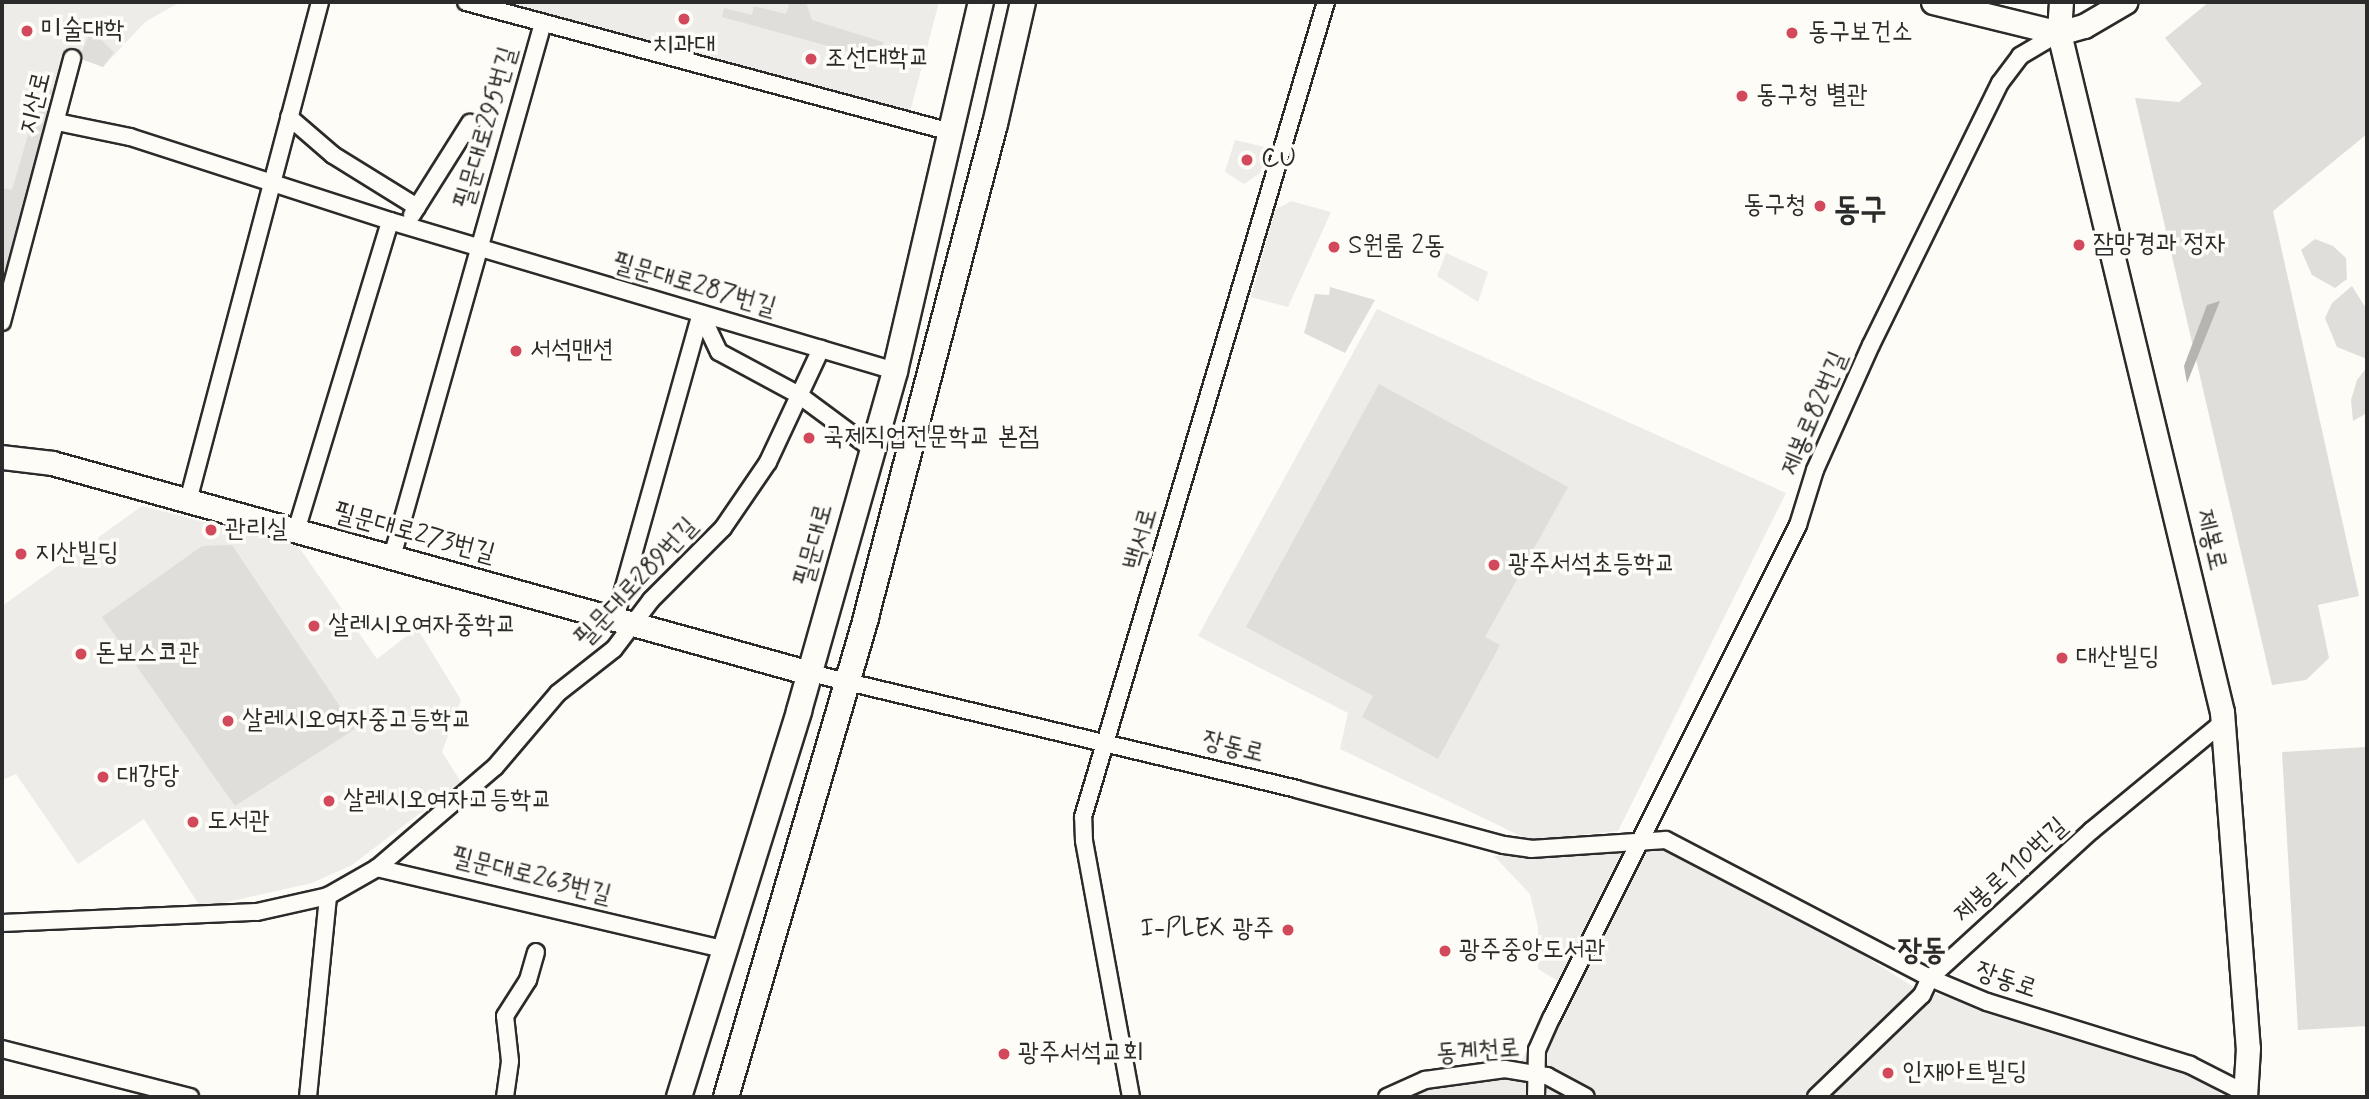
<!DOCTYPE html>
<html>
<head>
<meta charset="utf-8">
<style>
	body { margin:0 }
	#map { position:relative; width:2369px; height:1099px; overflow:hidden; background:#fdfcf7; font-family:Mynerve,"Poor Story",sans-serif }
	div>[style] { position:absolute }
	.built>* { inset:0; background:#edece8 }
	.green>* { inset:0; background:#dfdeda }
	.water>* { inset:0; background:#b5b4b1 }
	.roads { filter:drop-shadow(2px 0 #2b2b2b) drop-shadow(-2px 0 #2b2b2b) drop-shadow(0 2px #2b2b2b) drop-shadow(0 -2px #2b2b2b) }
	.street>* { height:16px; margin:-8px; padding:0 8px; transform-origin:8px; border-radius:8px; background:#fdfcf7 }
	.secondary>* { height:23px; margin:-11.5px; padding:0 11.5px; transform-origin:11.5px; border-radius:11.5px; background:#fdfcf7 }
	.primary>* { height:24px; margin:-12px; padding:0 12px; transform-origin:12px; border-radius:12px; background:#fdfcf7 }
	.dots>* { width:19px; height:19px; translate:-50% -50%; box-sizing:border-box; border:4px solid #fdfcf7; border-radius:50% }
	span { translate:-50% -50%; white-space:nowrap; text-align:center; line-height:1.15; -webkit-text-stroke:7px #fdfcf7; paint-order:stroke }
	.poi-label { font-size:26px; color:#2b2b2b }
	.left { translate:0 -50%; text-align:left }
	.right { translate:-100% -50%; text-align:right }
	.street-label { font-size:26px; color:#2b2b2b }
	.quarter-label { font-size:30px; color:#2b2b2b; font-weight:700 }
	.district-label { font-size:33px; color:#2b2b2b; font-weight:700 }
	.frame { position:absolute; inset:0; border:4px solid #2b2b2b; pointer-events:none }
</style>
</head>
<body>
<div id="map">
	<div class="built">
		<i style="clip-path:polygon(2px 2px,180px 2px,145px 22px,103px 67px,69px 55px,2px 288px)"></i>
		<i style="clip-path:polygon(487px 2px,939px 2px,909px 116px)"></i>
		<i style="clip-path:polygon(1235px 140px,1269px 148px,1260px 173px,1244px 184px,1225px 172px)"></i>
		<i style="clip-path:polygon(1291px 201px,1331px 212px,1288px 307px,1251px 297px,1275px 210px)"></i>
		<i style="clip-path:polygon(1446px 253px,1488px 272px,1478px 302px,1437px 276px)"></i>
		<i style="clip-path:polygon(1377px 309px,1786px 493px,1618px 831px,1529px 840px,1340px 749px,1348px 713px,1198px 636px)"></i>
		<i style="clip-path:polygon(142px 506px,298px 546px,377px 659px,417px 628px,461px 700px,442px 752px,461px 782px,352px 865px,312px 883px,201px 908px,144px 819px,78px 864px,16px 774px,2px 780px,2px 606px)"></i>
		<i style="clip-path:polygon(1667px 848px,1817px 926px,1912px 986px,2185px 1072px,2219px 1089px,2220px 1097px,1408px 1097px,1440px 1084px,1492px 1075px,1512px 1078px,1563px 984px,1538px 969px,1538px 927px,1530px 894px,1494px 856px)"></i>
	</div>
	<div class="green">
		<i style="clip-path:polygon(790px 2px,806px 2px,812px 20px,883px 42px,881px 65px,868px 64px,869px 57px,722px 17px,724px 8px,752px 15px,754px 6px,786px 14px)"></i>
		<i style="clip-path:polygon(2209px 2px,2367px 2px,2367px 134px,2273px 211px,2359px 596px,2318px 605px,2329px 658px,2306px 680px,2272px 685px,2135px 98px,2179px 102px,2202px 84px,2165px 38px)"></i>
		<i style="clip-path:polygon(91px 30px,114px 52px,103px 67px,79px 58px)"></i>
		<i style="clip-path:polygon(42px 87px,58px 91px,7px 269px,2px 268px,2px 188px,12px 190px)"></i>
		<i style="clip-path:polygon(2315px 239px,2333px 246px,2346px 258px,2347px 279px,2335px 288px,2312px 275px,2301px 250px)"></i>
		<i style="clip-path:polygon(2352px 286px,2367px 310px,2367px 359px,2337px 347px,2325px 318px,2332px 303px)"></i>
		<i style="clip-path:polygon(1330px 287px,1375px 300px,1345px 353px,1304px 333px,1315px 294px,1329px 295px)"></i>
		<i style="clip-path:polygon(2367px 367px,2367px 413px,2353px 421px,2351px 400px,2357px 380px)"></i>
		<i style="clip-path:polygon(1379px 384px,1568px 487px,1485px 637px,1500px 645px,1438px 759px,1362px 717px,1373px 696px,1246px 627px)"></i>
		<i style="clip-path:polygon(232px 545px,355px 729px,235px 806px,102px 617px,202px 546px)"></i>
		<i style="clip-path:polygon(2367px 747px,2367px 1026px,2298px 1030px,2282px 752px)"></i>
	</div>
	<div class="water">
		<i style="clip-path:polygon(2220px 301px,2187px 383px,2184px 366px,2207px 305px)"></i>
	</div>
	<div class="roads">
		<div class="street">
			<i style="left:466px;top:2px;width:502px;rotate:15deg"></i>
			<i style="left:289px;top:117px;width:58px;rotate:40.8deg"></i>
			<i style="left:333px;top:155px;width:99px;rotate:31.8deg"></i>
			<i style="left:57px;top:122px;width:75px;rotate:11.6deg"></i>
			<i style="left:130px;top:137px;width:273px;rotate:17.9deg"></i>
			<i style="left:390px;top:221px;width:527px;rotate:16.54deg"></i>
			<i style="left:412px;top:215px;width:109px;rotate:-57.8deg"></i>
			<i style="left:701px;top:314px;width:42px;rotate:64.7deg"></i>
			<i style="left:719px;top:352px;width:91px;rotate:28.3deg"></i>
			<i style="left:799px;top:395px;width:91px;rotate:36.5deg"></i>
			<i style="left:2px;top:322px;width:273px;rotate:-75.1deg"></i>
			<i style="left:188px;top:501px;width:516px;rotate:-75.18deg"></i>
			<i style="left:296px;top:531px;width:324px;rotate:-73.1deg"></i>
			<i style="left:392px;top:557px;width:555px;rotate:-74.21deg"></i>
			<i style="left:615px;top:619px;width:317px;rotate:-74.3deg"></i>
			<i style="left:810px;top:673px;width:500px;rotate:13.4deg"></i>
			<i style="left:1296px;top:789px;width:215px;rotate:15.1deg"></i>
			<i style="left:1504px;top:845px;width:27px;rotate:8deg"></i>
			<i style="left:1531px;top:849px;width:135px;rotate:-3.8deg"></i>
			<i style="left:1666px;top:840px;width:298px;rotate:27.6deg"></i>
			<i style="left:1930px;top:978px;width:62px;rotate:22.8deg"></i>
			<i style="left:1987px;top:1002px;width:213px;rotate:17.2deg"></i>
			<i style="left:2190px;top:1065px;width:64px;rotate:27deg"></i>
			<i style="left:377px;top:868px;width:359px;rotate:13.2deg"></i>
			<i style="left:2px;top:923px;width:255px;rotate:-2.5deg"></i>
			<i style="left:257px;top:912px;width:73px;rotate:-12.7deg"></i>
			<i style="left:328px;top:896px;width:56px;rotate:-29.7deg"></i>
			<i style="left:377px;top:868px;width:155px;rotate:-40.6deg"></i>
			<i style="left:495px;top:767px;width:97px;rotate:-49.6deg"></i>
			<i style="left:558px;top:693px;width:71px;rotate:-38.2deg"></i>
			<i style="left:614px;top:649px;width:61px;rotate:-52.9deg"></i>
			<i style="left:651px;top:600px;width:102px;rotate:-45deg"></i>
			<i style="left:723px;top:528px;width:80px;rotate:-55.7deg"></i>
			<i style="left:768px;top:462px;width:125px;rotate:-64.9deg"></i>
			<i style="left:2px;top:1049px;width:194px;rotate:14.3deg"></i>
			<i style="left:308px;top:1097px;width:202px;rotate:-84.3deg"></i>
			<i style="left:505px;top:1097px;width:36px;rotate:-82deg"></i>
			<i style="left:510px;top:1061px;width:45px;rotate:-96.3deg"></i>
			<i style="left:505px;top:1016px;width:43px;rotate:-57.4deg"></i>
			<i style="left:528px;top:980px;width:29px;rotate:-74deg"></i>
			<i style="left:1131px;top:1097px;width:260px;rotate:-100.4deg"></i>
			<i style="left:1084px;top:841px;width:24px;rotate:-92deg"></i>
			<i style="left:1083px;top:817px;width:850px;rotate:-73.4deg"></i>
			<i style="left:1387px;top:1097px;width:42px;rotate:-24.1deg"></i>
			<i style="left:1425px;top:1080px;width:81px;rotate:-7.8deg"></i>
			<i style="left:1505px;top:1069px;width:43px;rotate:9.5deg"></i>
			<i style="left:1547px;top:1076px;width:44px;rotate:28.3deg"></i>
			<i style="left:1536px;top:1097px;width:47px;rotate:-88.8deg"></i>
			<i style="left:1537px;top:1050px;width:36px;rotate:-66deg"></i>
			<i style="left:1552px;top:1017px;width:550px;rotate:-63.43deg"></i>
			<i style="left:1798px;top:525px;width:58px;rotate:-72.8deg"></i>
			<i style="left:1815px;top:470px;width:137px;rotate:-65.9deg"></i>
			<i style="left:1871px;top:345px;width:292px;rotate:-63.8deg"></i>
			<i style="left:2000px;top:83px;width:34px;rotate:-53deg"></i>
			<i style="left:2020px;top:56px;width:45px;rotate:-30.5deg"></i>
			<i style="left:1816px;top:1097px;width:147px;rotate:-43.9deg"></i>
			<i style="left:1922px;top:995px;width:19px;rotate:-65deg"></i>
			<i style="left:1930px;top:978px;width:218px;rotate:-42.4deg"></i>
			<i style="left:2091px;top:831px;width:171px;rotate:-39.5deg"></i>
		</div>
		<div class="secondary">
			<i style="left:1933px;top:2px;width:130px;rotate:13.8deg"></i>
			<i style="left:2061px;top:2px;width:31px;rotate:94deg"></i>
			<i style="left:2059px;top:33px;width:698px;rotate:76.5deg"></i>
			<i style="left:2222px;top:712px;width:337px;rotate:85.6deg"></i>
			<i style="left:2248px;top:1048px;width:49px;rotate:93.5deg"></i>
			<i style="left:2059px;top:33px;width:26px;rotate:-16deg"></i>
			<i style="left:2084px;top:26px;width:48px;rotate:-30.3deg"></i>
			<i style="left:2px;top:457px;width:50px;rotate:6.8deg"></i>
			<i style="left:52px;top:463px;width:787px;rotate:15.49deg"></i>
		</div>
		<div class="primary">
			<i style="left:679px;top:1097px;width:404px;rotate:-72.7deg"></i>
			<i style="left:799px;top:711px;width:353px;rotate:-74.2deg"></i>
			<i style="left:895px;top:371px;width:379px;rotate:-76.9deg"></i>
			<i style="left:726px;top:1097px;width:500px;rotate:-73.7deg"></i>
			<i style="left:866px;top:617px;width:510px;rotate:-75.34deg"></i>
			<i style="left:995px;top:124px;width:125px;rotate:-77.1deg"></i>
		</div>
	</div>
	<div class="dots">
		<i style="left:684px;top:19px;background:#d1495b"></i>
		<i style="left:27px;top:31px;background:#d1495b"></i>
		<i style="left:1792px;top:33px;background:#d1495b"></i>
		<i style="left:811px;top:59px;background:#d1495b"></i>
		<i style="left:1742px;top:96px;background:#d1495b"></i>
		<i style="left:1247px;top:160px;background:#d1495b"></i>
		<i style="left:1820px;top:206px;background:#d1495b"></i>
		<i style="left:2079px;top:245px;background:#d1495b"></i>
		<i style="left:1334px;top:247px;background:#d1495b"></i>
		<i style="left:516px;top:351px;background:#d1495b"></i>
		<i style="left:809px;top:438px;background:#d1495b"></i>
		<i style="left:211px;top:530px;background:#d1495b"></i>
		<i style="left:21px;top:554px;background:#d1495b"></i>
		<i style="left:1494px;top:565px;background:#d1495b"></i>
		<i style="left:314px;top:626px;background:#d1495b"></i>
		<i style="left:81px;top:654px;background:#d1495b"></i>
		<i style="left:2062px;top:658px;background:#d1495b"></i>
		<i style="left:228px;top:721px;background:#d1495b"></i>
		<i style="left:103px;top:777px;background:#d1495b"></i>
		<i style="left:329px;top:801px;background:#d1495b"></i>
		<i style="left:193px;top:822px;background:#d1495b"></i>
		<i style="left:1288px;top:930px;background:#d1495b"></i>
		<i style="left:1445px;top:951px;background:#d1495b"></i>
		<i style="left:1004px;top:1054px;background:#d1495b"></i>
		<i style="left:1888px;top:1073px;background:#d1495b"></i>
	</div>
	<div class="poi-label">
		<span class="left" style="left:41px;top:31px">미술대학</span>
		<span class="left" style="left:1808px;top:33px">동구보건소</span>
		<span style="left:684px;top:46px">치과대</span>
		<span class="left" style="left:825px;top:59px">조선대학교</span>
		<span class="left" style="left:1756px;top:96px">동구청 별관</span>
		<span class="left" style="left:1261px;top:160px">CU</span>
		<span class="right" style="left:1806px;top:206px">동구청</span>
		<span class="left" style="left:2093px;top:245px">잠망경과 정자</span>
		<span class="left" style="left:1348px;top:247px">S원룸 2동</span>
		<span class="left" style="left:530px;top:351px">서석맨션</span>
		<span class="left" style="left:823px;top:438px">국제직업전문학교 본점</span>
		<span class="left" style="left:225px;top:530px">관리실</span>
		<span class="left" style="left:35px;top:554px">지산빌딩</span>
		<span class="left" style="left:1508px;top:565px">광주서석초등학교</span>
		<span class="left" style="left:328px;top:626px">살레시오여자중학교</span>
		<span class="left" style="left:95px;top:654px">돈보스코관</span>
		<span class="left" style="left:2076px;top:658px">대산빌딩</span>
		<span class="left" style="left:242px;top:721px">살레시오여자중고등학교</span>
		<span class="left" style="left:117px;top:777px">대강당</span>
		<span class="left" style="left:343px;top:801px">살레시오여자고등학교</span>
		<span class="left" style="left:207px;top:822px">도서관</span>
		<span class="right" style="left:1274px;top:930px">I-PLEX 광주</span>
		<span class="left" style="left:1459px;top:951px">광주중앙도서관</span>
		<span class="left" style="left:1018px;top:1054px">광주서석교회</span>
		<span class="left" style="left:1902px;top:1073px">인재아트빌딩</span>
	</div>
	<div class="street-label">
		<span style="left:36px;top:103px;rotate:-76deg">지산로</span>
		<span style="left:487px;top:128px;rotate:-74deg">필문대로295번길</span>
		<span style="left:694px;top:286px;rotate:16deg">필문대로287번길</span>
		<span style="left:1815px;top:414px;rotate:-67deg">제봉로82번길</span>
		<span style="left:414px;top:534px;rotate:15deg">필문대로273번길</span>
		<span style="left:1142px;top:539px;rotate:-74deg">백서로</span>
		<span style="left:2210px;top:540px;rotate:77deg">제봉로</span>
		<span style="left:815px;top:545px;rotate:-75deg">필문대로</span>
		<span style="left:637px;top:583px;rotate:-47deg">필문대로289번길</span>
		<span style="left:1233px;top:748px;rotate:14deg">장동로</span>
		<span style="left:2011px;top:871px;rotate:-42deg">제봉로110번길</span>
		<span style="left:531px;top:877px;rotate:14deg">필문대로263번길</span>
		<span style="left:2006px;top:981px;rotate:19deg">장동로</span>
		<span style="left:1478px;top:1052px;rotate:-4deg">동계천로</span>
	</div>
	<div class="quarter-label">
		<span style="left:1922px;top:951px">장동</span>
	</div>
	<div class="district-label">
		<span style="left:1860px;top:211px">동구</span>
	</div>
	<div class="frame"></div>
</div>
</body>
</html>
